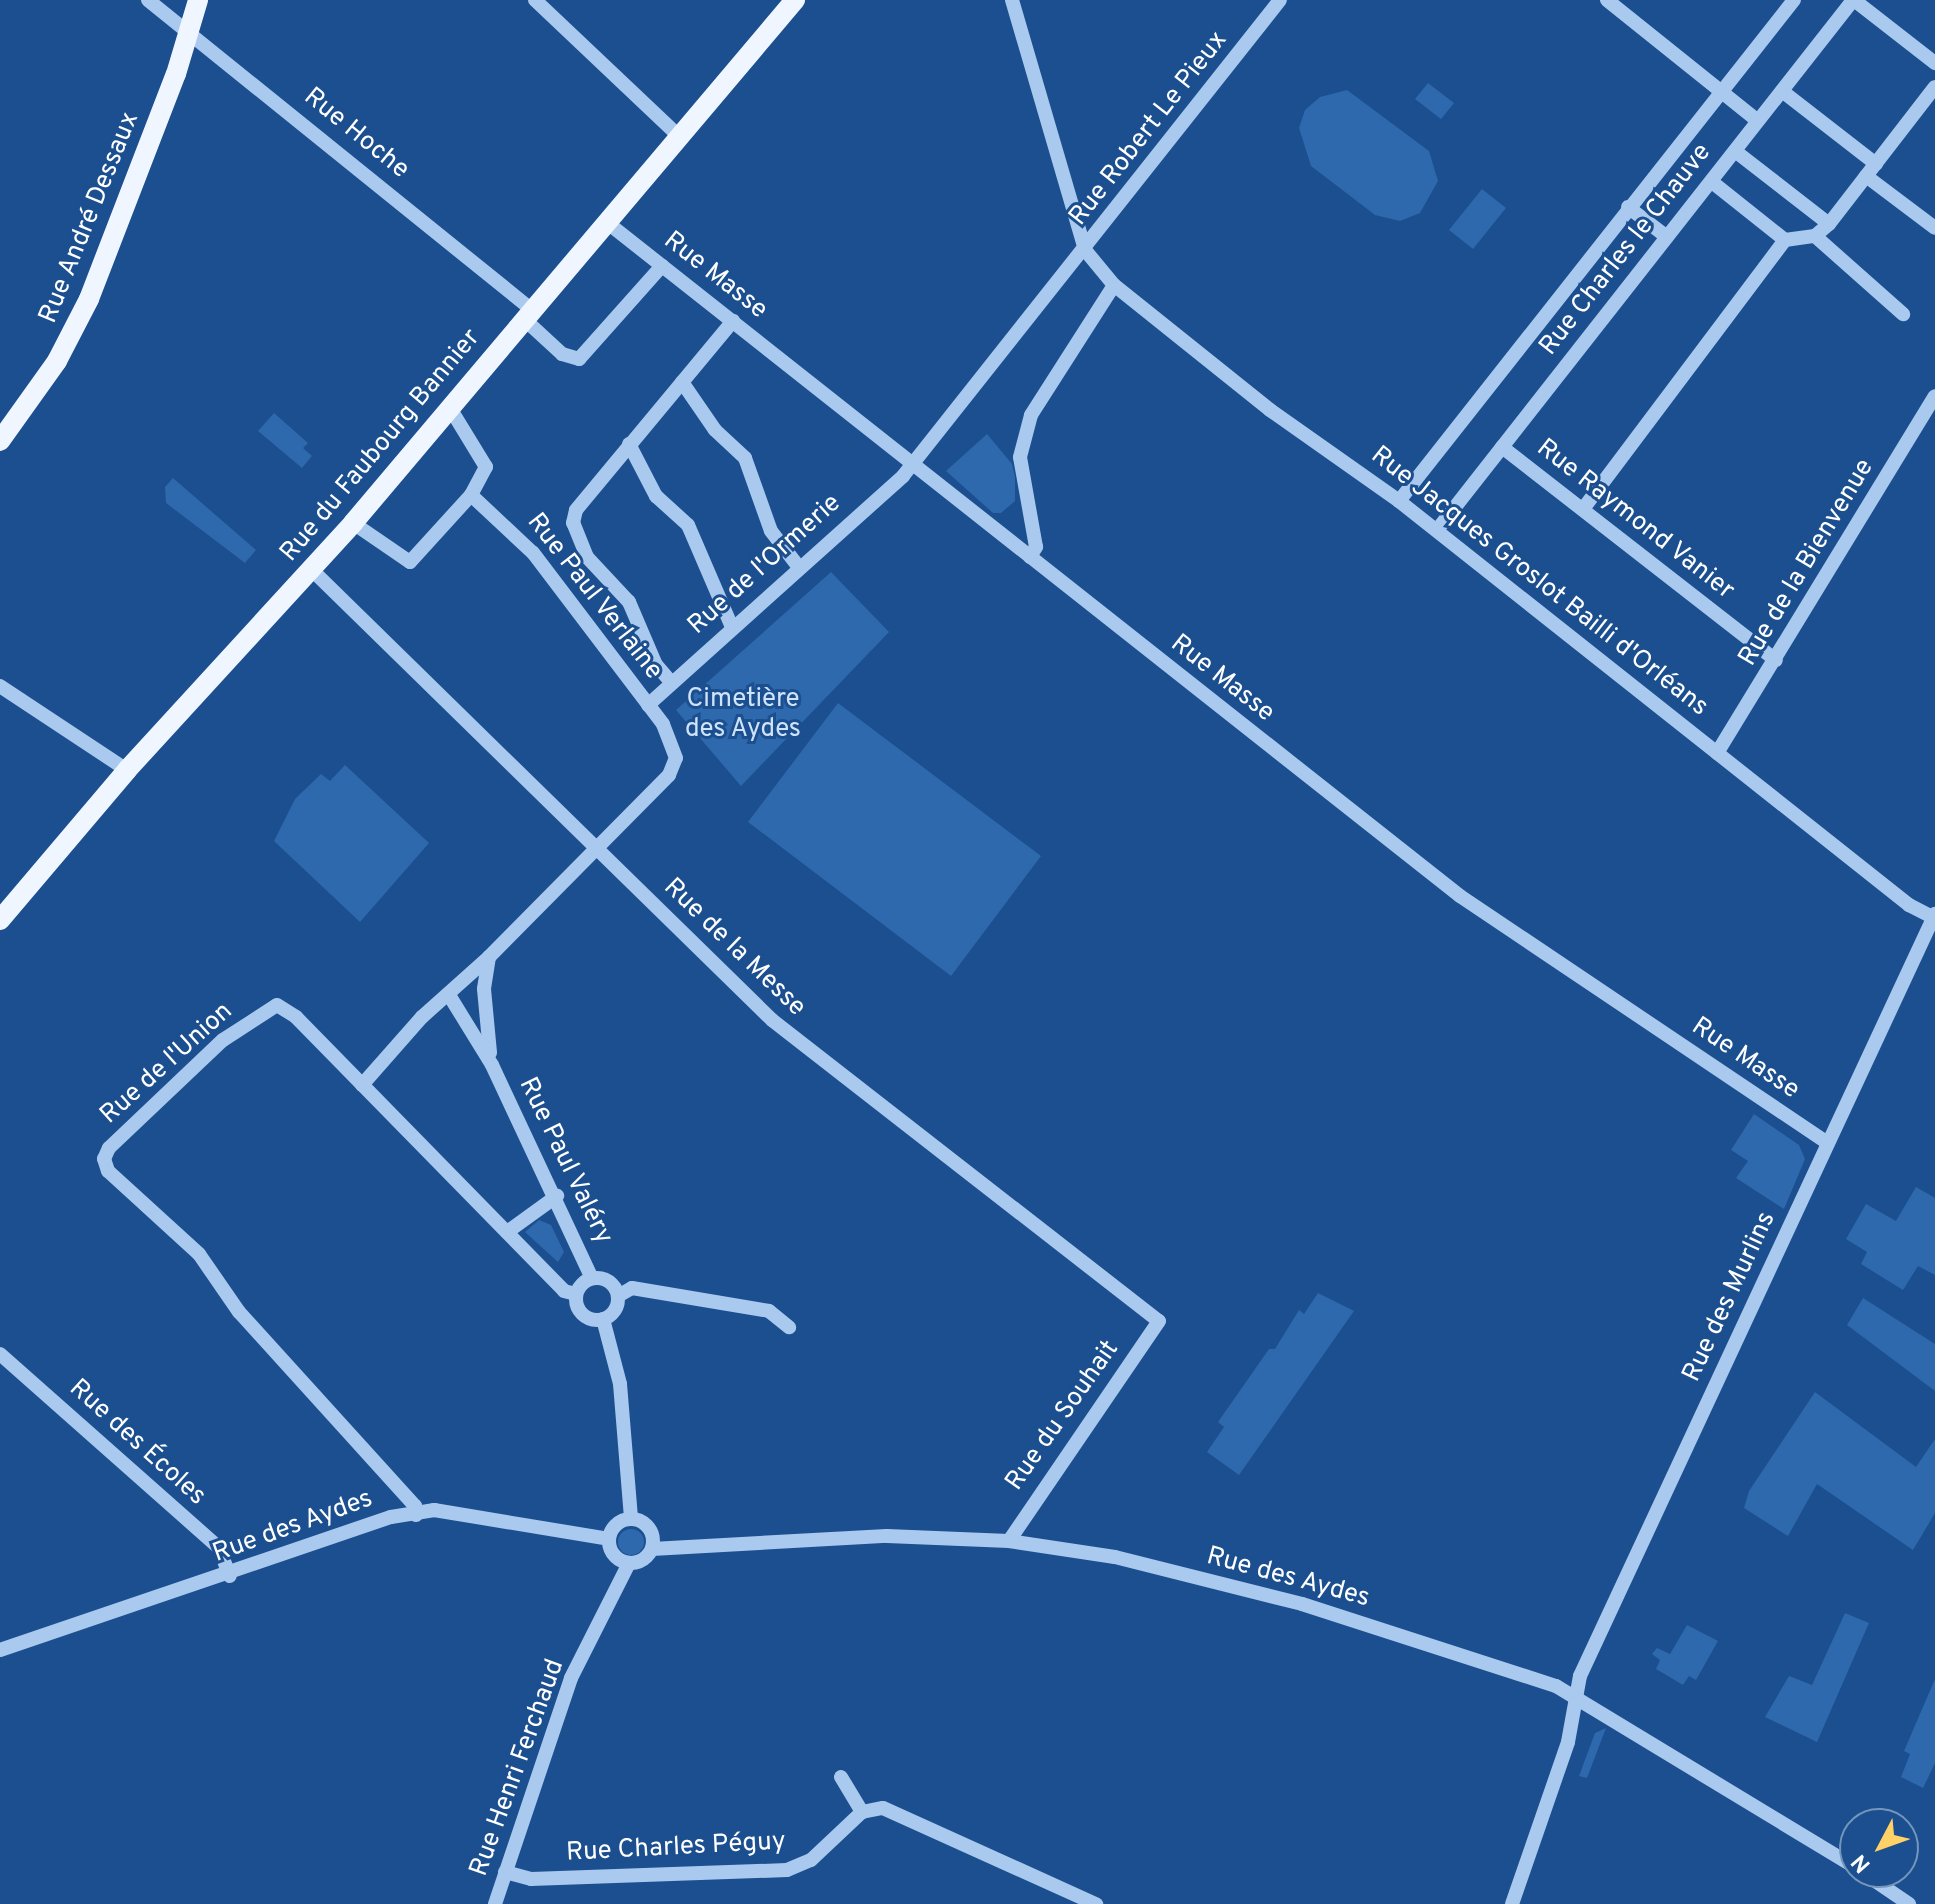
<!DOCTYPE html>
<html>
<head>
<meta charset="utf-8">
<style>
	body { margin:0 }
	#map { position:relative; width:1935px; height:1904px; overflow:hidden; background:#1b4f8f; font-family:Overpass,sans-serif }
	div>[style] { position:absolute }
	.green>* { inset:0; background:#2e69ad }
	.round { border-radius:50% }
	.minor>* { height:14px; margin:-7px; padding:0 7px; transform-origin:7px; border-radius:7px; background:#a9c9ee }
	.minor>.ring { margin:-7px; padding:0; box-sizing:content-box; background:none; border:14px solid #a9c9ee; border-radius:50% }
	.major>* { height:20px; margin:-10px; padding:0 10px; transform-origin:10px; border-radius:10px; background:#f0f6ff }
	span { translate:-50% -50%; white-space:nowrap; text-align:center; line-height:1.15; -webkit-text-stroke:6px #1b4f8f; paint-order:stroke }
	.street-label { font-size:26px; color:#fff }
	.park-label { font-size:26px; color:#cfe3fa }
	.north { position:absolute; left:1839px; top:1808px; width:80px; height:80px; box-sizing:border-box; background:#1b4f8f; border:2px solid #7695bc; border-radius:50%; rotate:229deg; font-size:22px; font-weight:700; line-height:32px; text-align:center; color:#fff }
	.north::after { content:''; display:block; margin:auto; width:28px; height:36px; background:#ffd166; clip-path:polygon(50% 0,100% 100%,50% 72%,0 100%) }
</style>
</head>
<body>
<div id="map">
	<div class="green">
		<i style="clip-path:polygon(1428px 83px,1454px 103px,1441px 119px,1415px 99px)"></i>
		<i style="clip-path:polygon(1347px 90px,1429px 151px,1438px 181px,1420px 213px,1400px 221px,1375px 215px,1311px 166px,1299px 128px,1305px 110px,1320px 97px)"></i>
		<i style="clip-path:polygon(1482px 189px,1506px 208px,1473px 249px,1449px 230px)"></i>
		<i style="clip-path:polygon(274px 413px,308px 443px,303px 448px,312px 456px,302px 468px,258px 431px)"></i>
		<i style="clip-path:polygon(987px 434px,1012px 464px,1015px 477px,1015px 501px,1001px 513px,993px 513px,946px 471px)"></i>
		<i style="clip-path:polygon(173px 478px,256px 550px,245px 563px,166px 503px,165px 487px)"></i>
		<i style="clip-path:polygon(831px 572px,889px 632px,741px 786px,676px 710px)"></i>
		<i style="clip-path:polygon(838px 703px,1041px 856px,951px 976px,748px 822px)"></i>
		<i style="clip-path:polygon(345px 765px,429px 843px,360px 922px,274px 841px,295px 799px,321px 774px,330px 781px)"></i>
		<i style="clip-path:polygon(1754px 1114px,1799px 1145px,1805px 1159px,1784px 1209px,1736px 1178px,1748px 1161px,1731px 1150px)"></i>
		<i style="clip-path:polygon(1916px 1187px,1935px 1198px,1935px 1275px,1918px 1266px,1903px 1290px,1861px 1264px,1867px 1252px,1846px 1239px,1866px 1204px,1896px 1221px)"></i>
		<i style="clip-path:polygon(539px 1220px,551px 1225px,564px 1252px,558px 1262px,525px 1232px)"></i>
		<i style="clip-path:polygon(1318px 1293px,1354px 1311px,1239px 1475px,1207px 1452px,1224px 1427px,1218px 1422px,1269px 1349px,1275px 1349px,1299px 1310px,1304px 1314px)"></i>
		<i style="clip-path:polygon(1863px 1298px,1935px 1344px,1935px 1391px,1847px 1325px)"></i>
		<i style="clip-path:polygon(1815px 1392px,1916px 1467px,1935px 1439px,1935px 1513px,1913px 1550px,1817px 1484px,1788px 1536px,1744px 1508px,1749px 1491px)"></i>
		<i class="round" style="left:618px;top:1529px;width:26px;height:26px"></i>
		<i style="clip-path:polygon(1845px 1613px,1869px 1623px,1817px 1742px,1765px 1717px,1789px 1676px,1812px 1685px)"></i>
		<i style="clip-path:polygon(1687px 1625px,1718px 1641px,1696px 1680px,1689px 1676px,1683px 1685px,1656px 1669px,1660px 1660px,1652px 1654px,1657px 1648px,1670px 1654px)"></i>
		<i style="clip-path:polygon(1935px 1679px,1935px 1763px,1923px 1788px,1901px 1777px,1910px 1754px,1904px 1751px)"></i>
		<i style="clip-path:polygon(1606px 1728px,1587px 1778px,1579px 1776px,1595px 1733px)"></i>
	</div>
	<div class="minor">
		<i style="left:148px;top:0;width:491px;rotate:38.9deg"></i>
		<i style="left:535px;top:0;width:198px;rotate:43.4deg"></i>
		<i style="left:1012px;top:0;width:260px;rotate:73.7deg"></i>
		<i style="left:1085px;top:250px;width:45px;rotate:50.4deg"></i>
		<i style="left:1114px;top:285px;width:200px;rotate:38.7deg"></i>
		<i style="left:1270px;top:410px;width:158px;rotate:35.2deg"></i>
		<i style="left:1399px;top:501px;width:651px;rotate:38.38deg"></i>
		<i style="left:1909px;top:905px;width:28px;rotate:27deg"></i>
		<i style="left:1607px;top:0;width:193px;rotate:38.7deg"></i>
		<i style="left:1854px;top:0;width:103px;rotate:37.9deg"></i>
		<i style="left:1782px;top:91px;width:119px;rotate:37.8deg"></i>
		<i style="left:1735px;top:151px;width:119px;rotate:37.8deg"></i>
		<i style="left:1866px;top:176px;width:86px;rotate:37deg"></i>
		<i style="left:1712px;top:182px;width:93px;rotate:38.5deg"></i>
		<i style="left:1628px;top:207px;width:49px;rotate:37.6deg"></i>
		<i style="left:609px;top:224px;width:1084px;rotate:38.3deg"></i>
		<i style="left:1460px;top:896px;width:442px;rotate:33.9deg"></i>
		<i style="left:1815px;top:236px;width:118px;rotate:41.6deg"></i>
		<i style="left:523px;top:318px;width:53px;rotate:42.7deg"></i>
		<i style="left:562px;top:354px;width:18px;rotate:16deg"></i>
		<i style="left:579px;top:359px;width:125px;rotate:-48.3deg"></i>
		<i style="left:682px;top:382px;width:58px;rotate:55.5deg"></i>
		<i style="left:715px;top:430px;width:41px;rotate:43deg"></i>
		<i style="left:745px;top:458px;width:77px;rotate:70.4deg"></i>
		<i style="left:771px;top:531px;width:44px;rotate:52.4deg"></i>
		<i style="left:629px;top:444px;width:59px;rotate:62.6deg"></i>
		<i style="left:656px;top:496px;width:43px;rotate:42.2deg"></i>
		<i style="left:688px;top:525px;width:111px;rotate:66.7deg"></i>
		<i style="left:1502px;top:447px;width:347px;rotate:37.9deg"></i>
		<i style="left:1399px;top:501px;width:638px;rotate:-51.75deg"></i>
		<i style="left:1583px;top:509px;width:336px;rotate:-53.1deg"></i>
		<i style="left:1785px;top:240px;width:30px;rotate:-8deg"></i>
		<i style="left:1815px;top:236px;width:18px;rotate:-41deg"></i>
		<i style="left:1829px;top:224px;width:173px;rotate:-52.3deg"></i>
		<i style="left:353px;top:523px;width:69px;rotate:34.4deg"></i>
		<i style="left:410px;top:562px;width:91px;rotate:-47.7deg"></i>
		<i style="left:471px;top:495px;width:32px;rotate:-62deg"></i>
		<i style="left:486px;top:467px;width:69px;rotate:-121.4deg"></i>
		<i style="left:1437px;top:530px;width:674px;rotate:-51.87deg"></i>
		<i style="left:1030px;top:557px;width:12px;rotate:-59deg"></i>
		<i style="left:1036px;top:547px;width:91px;rotate:-100.1deg"></i>
		<i style="left:1020px;top:457px;width:43px;rotate:-75.3deg"></i>
		<i style="left:1031px;top:415px;width:154px;rotate:-57.4deg"></i>
		<i style="left:311px;top:569px;width:645px;rotate:44.37deg"></i>
		<i style="left:772px;top:1020px;width:490px;rotate:37.9deg"></i>
		<i style="left:1159px;top:1321px;width:266px;rotate:124.3deg"></i>
		<i style="left:671px;top:682px;width:23px;rotate:-131deg"></i>
		<i style="left:656px;top:665px;width:69px;rotate:-113.2deg"></i>
		<i style="left:629px;top:602px;width:62px;rotate:-133deg"></i>
		<i style="left:587px;top:557px;width:37px;rotate:-112deg"></i>
		<i style="left:573px;top:523px;width:13px;rotate:-77deg"></i>
		<i style="left:576px;top:510px;width:246px;rotate:-50.3deg"></i>
		<i style="left:0;top:686px;width:152px;rotate:33.5deg"></i>
		<i style="left:648px;top:705px;width:343px;rotate:-41.9deg"></i>
		<i style="left:903px;top:476px;width:607px;rotate:-51.62deg"></i>
		<i style="left:1717px;top:753px;width:418px;rotate:-58.6deg"></i>
		<i style="left:489px;top:957px;width:32px;rotate:99deg"></i>
		<i style="left:484px;top:989px;width:64px;rotate:84.6deg"></i>
		<i style="left:449px;top:995px;width:82px;rotate:58.4deg"></i>
		<i style="left:492px;top:1065px;width:235px;rotate:64.9deg"></i>
		<i style="left:362px;top:1085px;width:91px;rotate:-48.6deg"></i>
		<i style="left:422px;top:1017px;width:90px;rotate:-41.8deg"></i>
		<i style="left:489px;top:957px;width:256px;rotate:-45.3deg"></i>
		<i style="left:669px;top:775px;width:18px;rotate:-68deg"></i>
		<i style="left:676px;top:758px;width:36px;rotate:-111deg"></i>
		<i style="left:663px;top:724px;width:215px;rotate:-127.2deg"></i>
		<i style="left:533px;top:553px;width:85px;rotate:-136.9deg"></i>
		<i style="left:507px;top:1232px;width:62px;rotate:-35.8deg"></i>
		<i class="ring" style="left:576px;top:1278px;width:28px;height:28px"></i>
		<i style="left:618px;top:1296px;width:16px;rotate:-30deg"></i>
		<i style="left:632px;top:1288px;width:139px;rotate:9.5deg"></i>
		<i style="left:769px;top:1311px;width:26px;rotate:39deg"></i>
		<i style="left:603px;top:1319px;width:67px;rotate:75.3deg"></i>
		<i style="left:620px;top:1384px;width:135px;rotate:85.3deg"></i>
		<i style="left:0;top:1354px;width:293px;rotate:41.5deg"></i>
		<i style="left:219px;top:1548px;width:30px;rotate:69deg"></i>
		<i style="left:416px;top:1515px;width:9px;rotate:-96deg"></i>
		<i style="left:415px;top:1506px;width:262px;rotate:-132.2deg"></i>
		<i style="left:239px;top:1312px;width:70px;rotate:-124.6deg"></i>
		<i style="left:199px;top:1254px;width:123px;rotate:-137.6deg"></i>
		<i style="left:108px;top:1171px;width:13px;rotate:-108deg"></i>
		<i style="left:104px;top:1159px;width:12px;rotate:-66deg"></i>
		<i style="left:109px;top:1148px;width:157px;rotate:-43.5deg"></i>
		<i style="left:223px;top:1040px;width:64px;rotate:-32.9deg"></i>
		<i style="left:277px;top:1005px;width:22px;rotate:32deg"></i>
		<i style="left:296px;top:1017px;width:383px;rotate:45.6deg"></i>
		<i style="left:564px;top:1291px;width:11px;rotate:15deg"></i>
		<i class="ring" style="left:609px;top:1519px;width:30px;height:30px"></i>
		<i style="left:652px;top:1549px;width:235px;rotate:-3.2deg"></i>
		<i style="left:887px;top:1536px;width:122px;rotate:2.3deg"></i>
		<i style="left:1009px;top:1541px;width:107px;rotate:8.6deg"></i>
		<i style="left:1115px;top:1557px;width:193px;rotate:14.1deg"></i>
		<i style="left:1302px;top:1604px;width:267px;rotate:17.9deg"></i>
		<i style="left:1556px;top:1686px;width:350px;rotate:31.2deg"></i>
		<i style="left:0;top:1650px;width:413px;rotate:-18.8deg"></i>
		<i style="left:391px;top:1517px;width:44px;rotate:-9.2deg"></i>
		<i style="left:434px;top:1510px;width:177px;rotate:9.4deg"></i>
		<i style="left:841px;top:1777px;width:41px;rotate:59deg"></i>
		<i style="left:505px;top:1872px;width:27px;rotate:15deg"></i>
		<i style="left:531px;top:1879px;width:256px;rotate:-2deg"></i>
		<i style="left:787px;top:1870px;width:26px;rotate:-23deg"></i>
		<i style="left:811px;top:1860px;width:70px;rotate:-43.3deg"></i>
		<i style="left:862px;top:1812px;width:21px;rotate:-11deg"></i>
		<i style="left:883px;top:1808px;width:234px;rotate:24.3deg"></i>
		<i style="left:1862px;top:1872px;width:57px;rotate:34.2deg"></i>
		<i style="left:495px;top:1904px;width:238px;rotate:-71.4deg"></i>
		<i style="left:571px;top:1678px;width:129px;rotate:-63.2deg"></i>
		<i style="left:1512px;top:1904px;width:171px;rotate:-70.9deg"></i>
		<i style="left:1568px;top:1742px;width:67px;rotate:-79.7deg"></i>
		<i style="left:1580px;top:1676px;width:841px;rotate:-65.02deg"></i>
	</div>
	<div class="major">
		<i style="left:0;top:441px;width:98px;rotate:-54.5deg"></i>
		<i style="left:57px;top:361px;width:70px;rotate:-62.7deg"></i>
		<i style="left:89px;top:299px;width:241px;rotate:-68.9deg"></i>
		<i style="left:176px;top:74px;width:77px;rotate:-73.4deg"></i>
		<i style="left:0;top:920px;width:197px;rotate:-49.7deg"></i>
		<i style="left:127px;top:770px;width:335px;rotate:-47.5deg"></i>
		<i style="left:353px;top:523px;width:685px;rotate:-49.8deg"></i>
	</div>
	<div class="street-label">
		<span style="left:1149px;top:129px;rotate:-52deg">Rue Robert Le Pieux</span>
		<span style="left:356px;top:134px;rotate:39deg">Rue Hoche</span>
		<span style="left:90px;top:218px;rotate:-68deg">Rue André Dessaux</span>
		<span style="left:1626px;top:250px;rotate:-52deg">Rue Charles le Chauve</span>
		<span style="left:715px;top:276px;rotate:38deg">Rue Masse</span>
		<span style="left:381px;top:446px;rotate:-50deg">Rue du Faubourg Bannier</span>
		<span style="left:1635px;top:520px;rotate:38deg">Rue Raymond Vanier</span>
		<span style="left:1807px;top:563px;rotate:-59deg">Rue de la Bienvenue</span>
		<span style="left:765px;top:565px;rotate:-42deg">Rue de l'Ormerie</span>
		<span style="left:1539px;top:582px;rotate:38deg">Rue Jacques Groslot Bailli d'Orléans</span>
		<span style="left:594px;top:597px;rotate:52deg">Rue Paul Verlaine</span>
		<span style="left:1222px;top:679px;rotate:38deg">Rue Masse</span>
		<span style="left:734px;top:948px;rotate:44deg">Rue de la Messe</span>
		<span style="left:1745px;top:1059px;rotate:34deg">Rue Masse</span>
		<span style="left:167px;top:1064px;rotate:-42deg">Rue de l'Union</span>
		<span style="left:565px;top:1161px;rotate:64deg">Rue Paul Valéry</span>
		<span style="left:1730px;top:1297px;rotate:-65deg">Rue des Murlins</span>
		<span style="left:1063px;top:1416px;rotate:-55deg">Rue du Souhait</span>
		<span style="left:137px;top:1443px;rotate:42deg">Rue des Écoles</span>
		<span style="left:293px;top:1527px;rotate:-20deg">Rue des Aydes</span>
		<span style="left:1288px;top:1578px;rotate:15deg">Rue des Aydes</span>
		<span style="left:518px;top:1768px;rotate:-70deg">Rue Henri Ferchaud</span>
		<span style="left:676px;top:1848px;rotate:-3deg">Rue Charles Péguy</span>
	</div>
	<div class="park-label">
		<span style="left:743px;top:715px">Cimetière<br>des Aydes</span>
	</div>
	<div class="north">N</div>
</div>
</body>
</html>
